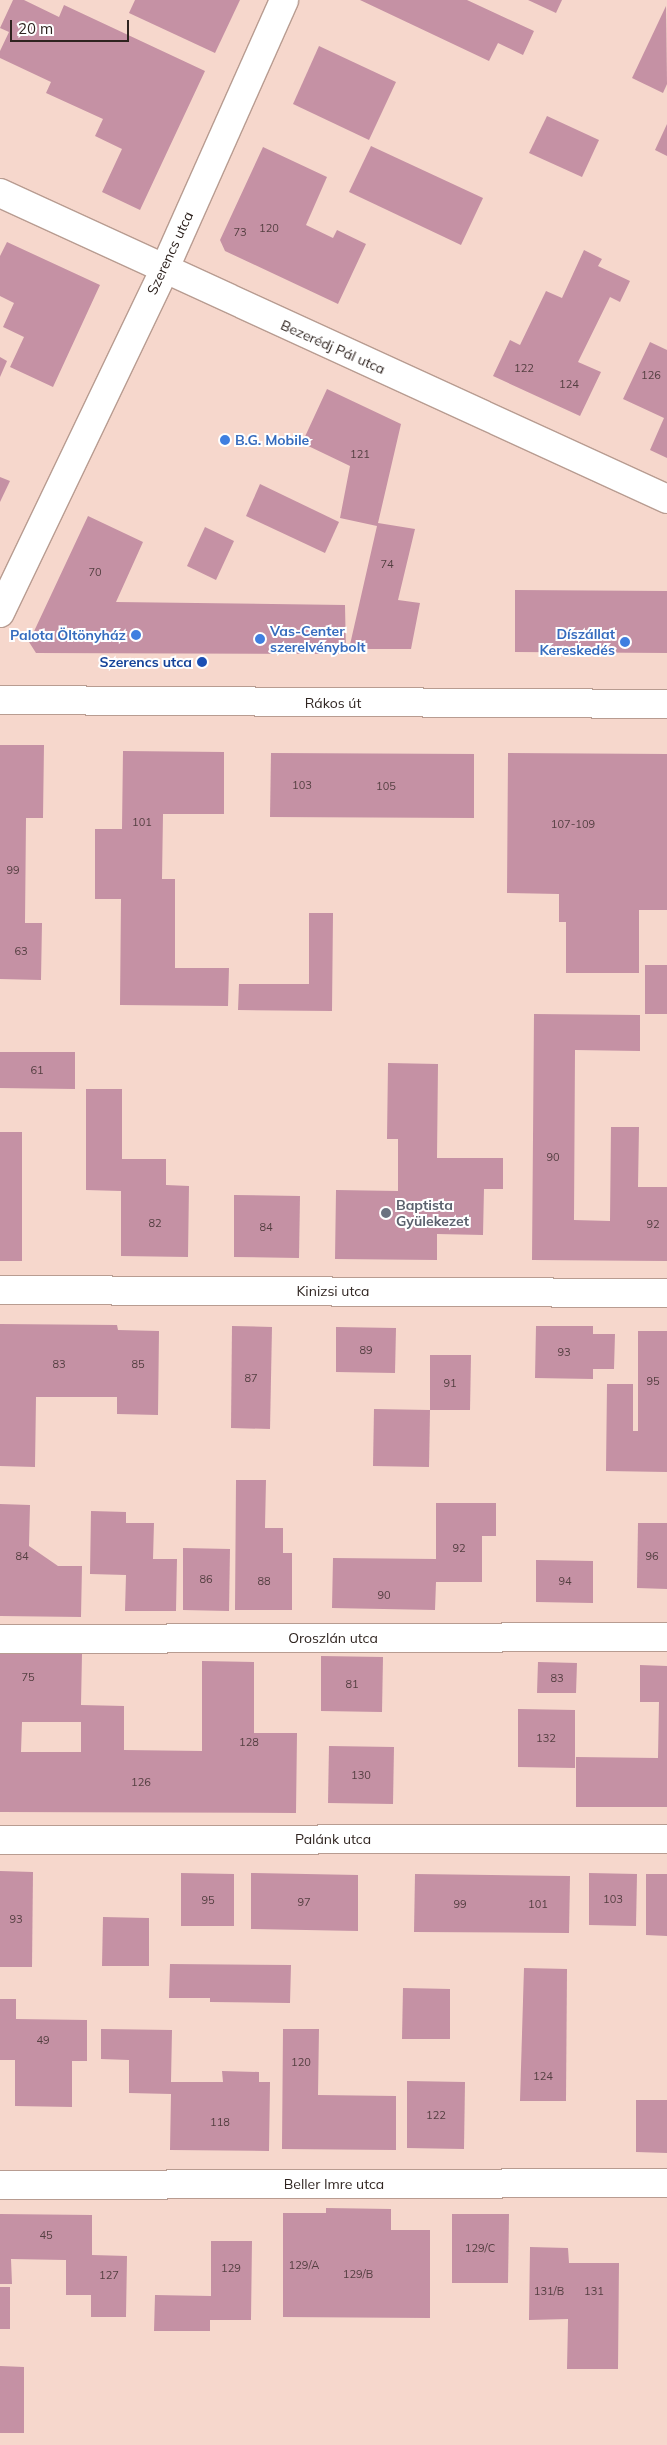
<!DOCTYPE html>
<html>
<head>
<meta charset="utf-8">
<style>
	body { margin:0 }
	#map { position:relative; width:667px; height:2445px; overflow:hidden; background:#f6d7cc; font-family:Mulish,sans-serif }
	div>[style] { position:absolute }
	.building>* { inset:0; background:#c591a4 }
	.roads { filter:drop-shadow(1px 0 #b89c91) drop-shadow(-1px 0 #b89c91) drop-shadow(0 1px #b89c91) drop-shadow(0 -1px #b89c91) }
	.minor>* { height:28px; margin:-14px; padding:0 14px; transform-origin:14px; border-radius:14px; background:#fff }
	.tertiary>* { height:28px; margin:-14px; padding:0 14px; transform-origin:14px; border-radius:14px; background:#fff }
	.dots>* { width:14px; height:14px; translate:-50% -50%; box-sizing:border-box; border:2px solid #fff; border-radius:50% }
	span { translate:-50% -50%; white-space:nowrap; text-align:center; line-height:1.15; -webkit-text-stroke:4px #fff; paint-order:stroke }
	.number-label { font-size:11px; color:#543f41 }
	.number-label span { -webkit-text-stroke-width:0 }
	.street-label { font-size:14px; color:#2f2420 }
	.shop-label { font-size:14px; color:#366cbe; font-weight:700 }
	.left { translate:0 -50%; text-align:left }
	.right { translate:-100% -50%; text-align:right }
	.transit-label { font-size:14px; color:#164399; font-weight:700 }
	.worship-label { font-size:14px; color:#5b616d; font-weight:700 }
	.scale { position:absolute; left:10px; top:20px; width:119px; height:22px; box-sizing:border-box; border:2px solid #2f2420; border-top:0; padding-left:6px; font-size:15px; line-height:18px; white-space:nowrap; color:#2f2420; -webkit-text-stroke:4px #fff; paint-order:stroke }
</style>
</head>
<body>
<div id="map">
	<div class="building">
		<i style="clip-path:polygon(13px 0,24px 0,59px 17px,64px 5px,205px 71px,140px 210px,102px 192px,122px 149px,95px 136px,103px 119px,46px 93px,51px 82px,0 58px,0 51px,9px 32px,0 28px)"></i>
		<i style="clip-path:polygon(135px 0,240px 0,215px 53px,129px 13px)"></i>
		<i style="clip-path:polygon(360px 0,467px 0,534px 31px,523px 55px,498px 43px,489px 61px)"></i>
		<i style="clip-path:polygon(528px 0,562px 0,556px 13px)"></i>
		<i style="clip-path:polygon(666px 6px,667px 84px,663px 93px,632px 78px)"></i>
		<i style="clip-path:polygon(319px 46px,396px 82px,369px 140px,293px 104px)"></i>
		<i style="clip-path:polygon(547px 116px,599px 140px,582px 177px,529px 153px)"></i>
		<i style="clip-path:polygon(667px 124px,667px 156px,655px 150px)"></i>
		<i style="clip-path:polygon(371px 146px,483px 198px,461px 245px,349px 192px)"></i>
		<i style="clip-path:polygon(263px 147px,327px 177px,306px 225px,333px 238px,337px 230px,366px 244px,338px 304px,225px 251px,220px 240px)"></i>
		<i style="clip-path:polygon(7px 242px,100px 285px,53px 387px,10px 367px,24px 337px,3px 327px,14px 303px,0 296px,0 256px)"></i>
		<i style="clip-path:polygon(584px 250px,602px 259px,598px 266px,630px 281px,620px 302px,610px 297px,578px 362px,601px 372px,580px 416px,493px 376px,510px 340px,520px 345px,546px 291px,562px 298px)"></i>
		<i style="clip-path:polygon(650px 342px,667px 350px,667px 458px,650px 450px,664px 418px,623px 399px)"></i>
		<i style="clip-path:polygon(0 357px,7px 361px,0 377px)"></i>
		<i style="clip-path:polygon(327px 389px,401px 424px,378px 523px,415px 529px,398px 600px,420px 603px,411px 649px,349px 649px,377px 526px,340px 518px,350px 466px,302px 443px)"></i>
		<i style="clip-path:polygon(0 477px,10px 481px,0 502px)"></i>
		<i style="clip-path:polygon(260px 484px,339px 522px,325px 553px,246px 516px)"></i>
		<i style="clip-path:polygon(88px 516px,143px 542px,116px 602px,345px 605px,346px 654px,36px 653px,29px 642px)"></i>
		<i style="clip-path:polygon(205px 527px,234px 541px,216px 580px,187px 566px)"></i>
		<i style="clip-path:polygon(515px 590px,667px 591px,667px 653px,515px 652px)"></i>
		<i style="clip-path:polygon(0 745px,44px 745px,43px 818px,26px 818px,25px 923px,42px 923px,41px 980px,0 979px)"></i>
		<i style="clip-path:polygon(123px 751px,224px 752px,224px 814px,163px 814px,162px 879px,175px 879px,175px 968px,229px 968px,228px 1006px,120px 1005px,121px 899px,95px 899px,95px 829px,122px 829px)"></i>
		<i style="clip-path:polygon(271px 753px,474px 754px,474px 818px,270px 817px)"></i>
		<i style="clip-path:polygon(508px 753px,667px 754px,667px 910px,639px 910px,639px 973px,566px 973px,566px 922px,559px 922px,559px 894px,507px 893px)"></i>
		<i style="clip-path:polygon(309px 913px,333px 913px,332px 1011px,238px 1010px,239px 984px,309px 984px)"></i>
		<i style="clip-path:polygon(645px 965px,667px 965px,667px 1014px,645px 1014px)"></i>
		<i style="clip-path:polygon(534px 1014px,640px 1015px,640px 1051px,575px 1050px,574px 1220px,610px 1221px,611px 1127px,639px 1127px,638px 1187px,667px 1187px,667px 1261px,532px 1260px)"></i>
		<i style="clip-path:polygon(0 1052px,75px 1052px,75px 1089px,0 1088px)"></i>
		<i style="clip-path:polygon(388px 1063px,438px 1064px,437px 1158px,503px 1158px,503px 1189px,484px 1189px,483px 1235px,437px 1234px,437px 1260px,335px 1259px,336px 1190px,398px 1191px,398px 1139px,387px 1139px)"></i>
		<i style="clip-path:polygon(86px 1089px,122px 1089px,122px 1159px,166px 1159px,166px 1185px,189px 1186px,188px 1257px,121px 1256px,121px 1191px,86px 1190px)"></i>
		<i style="clip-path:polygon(0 1132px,22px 1132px,22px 1261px,0 1261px)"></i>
		<i style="clip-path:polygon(234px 1195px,300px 1196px,299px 1258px,234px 1257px)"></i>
		<i style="clip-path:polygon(0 1324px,117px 1325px,118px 1330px,159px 1331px,158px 1415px,117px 1414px,117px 1397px,36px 1397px,35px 1467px,0 1466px)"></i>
		<i style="clip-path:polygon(232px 1326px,272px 1327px,270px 1429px,231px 1428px)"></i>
		<i style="clip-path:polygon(536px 1326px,593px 1326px,593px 1334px,615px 1334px,614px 1369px,593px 1369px,593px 1379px,535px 1378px)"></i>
		<i style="clip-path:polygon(336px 1327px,396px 1328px,395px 1373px,336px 1372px)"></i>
		<i style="clip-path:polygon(638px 1331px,667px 1331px,667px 1472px,606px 1471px,607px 1384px,633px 1384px,633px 1431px,638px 1431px)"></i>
		<i style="clip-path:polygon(430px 1355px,471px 1355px,470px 1410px,430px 1410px)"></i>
		<i style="clip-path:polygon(374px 1409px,430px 1410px,429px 1467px,373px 1466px)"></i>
		<i style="clip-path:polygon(236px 1480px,266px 1480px,265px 1528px,283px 1528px,283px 1553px,292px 1553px,292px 1610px,235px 1610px)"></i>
		<i style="clip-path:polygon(436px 1503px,496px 1503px,496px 1536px,482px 1536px,482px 1582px,436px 1582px,435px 1610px,332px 1608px,333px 1558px,436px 1559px)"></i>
		<i style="clip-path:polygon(0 1504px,30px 1505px,29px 1546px,58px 1566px,82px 1566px,81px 1617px,0 1616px)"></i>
		<i style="clip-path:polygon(91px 1511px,126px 1512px,126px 1523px,154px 1523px,153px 1559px,177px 1559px,176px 1611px,125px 1611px,126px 1575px,90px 1574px)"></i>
		<i style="clip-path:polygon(638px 1523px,667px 1523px,667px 1589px,637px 1588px)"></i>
		<i style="clip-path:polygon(183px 1548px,230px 1549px,229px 1611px,183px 1610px)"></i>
		<i style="clip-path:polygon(536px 1560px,593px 1561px,593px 1603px,536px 1602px)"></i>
		<i style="clip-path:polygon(evenodd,0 1653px,82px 1654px,81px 1705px,124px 1706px,124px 1750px,202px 1751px,202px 1661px,254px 1662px,254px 1733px,297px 1733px,296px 1813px,0 1812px,0 1653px,22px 1722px,81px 1722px,81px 1752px,21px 1752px,22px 1722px)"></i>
		<i style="clip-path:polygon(321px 1656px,383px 1657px,382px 1712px,321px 1711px)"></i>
		<i style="clip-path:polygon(538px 1662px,577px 1663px,576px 1693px,537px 1693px)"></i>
		<i style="clip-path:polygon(640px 1665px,667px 1666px,667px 1807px,576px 1807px,576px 1757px,658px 1758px,659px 1702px,640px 1702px)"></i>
		<i style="clip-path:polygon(518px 1709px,575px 1710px,575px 1768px,518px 1767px)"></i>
		<i style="clip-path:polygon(329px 1746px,394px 1747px,393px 1804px,328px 1803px)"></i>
		<i style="clip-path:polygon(0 1871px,33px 1872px,32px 1967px,0 1967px)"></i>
		<i style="clip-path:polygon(181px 1873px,234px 1874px,234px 1926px,181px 1926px)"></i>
		<i style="clip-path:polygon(251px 1873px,358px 1875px,358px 1931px,251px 1929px)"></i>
		<i style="clip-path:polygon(589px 1873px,637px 1874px,636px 1926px,589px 1925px)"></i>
		<i style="clip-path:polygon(415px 1874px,570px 1876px,569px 1933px,414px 1932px)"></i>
		<i style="clip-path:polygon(646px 1874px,667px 1874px,667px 1936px,646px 1935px)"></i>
		<i style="clip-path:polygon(103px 1917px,149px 1918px,149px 1966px,102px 1966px)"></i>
		<i style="clip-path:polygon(170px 1964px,291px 1965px,290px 2003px,210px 2002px,210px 1998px,169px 1998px)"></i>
		<i style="clip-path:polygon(524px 1968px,567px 1969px,566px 2101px,520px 2101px)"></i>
		<i style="clip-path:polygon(403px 1988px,450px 1989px,450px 2039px,402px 2039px)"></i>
		<i style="clip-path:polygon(0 1999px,16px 1999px,16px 2019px,87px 2020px,87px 2061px,72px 2061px,72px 2107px,15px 2106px,15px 2060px,0 2060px)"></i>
		<i style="clip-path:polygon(101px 2029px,172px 2030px,171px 2082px,223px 2082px,222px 2071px,259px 2072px,259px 2082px,270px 2082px,269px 2151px,170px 2150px,171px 2094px,129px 2093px,129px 2060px,101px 2059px)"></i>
		<i style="clip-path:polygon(283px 2029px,319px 2029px,318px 2095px,396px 2096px,396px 2150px,282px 2149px)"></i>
		<i style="clip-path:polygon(407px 2081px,465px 2082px,464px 2149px,407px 2148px)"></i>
		<i style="clip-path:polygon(636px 2100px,667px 2100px,667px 2153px,636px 2152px)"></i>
		<i style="clip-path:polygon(326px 2208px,391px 2209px,391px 2230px,430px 2230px,430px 2318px,283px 2317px,283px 2213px,326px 2213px)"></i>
		<i style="clip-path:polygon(0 2214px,92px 2215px,92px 2255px,127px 2256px,126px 2317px,91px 2317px,91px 2295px,66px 2295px,66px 2260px,11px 2259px,12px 2284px,0 2284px)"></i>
		<i style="clip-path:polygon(452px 2214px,509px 2214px,508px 2283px,452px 2283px)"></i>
		<i style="clip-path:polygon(211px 2241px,252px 2241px,251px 2320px,210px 2320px,210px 2331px,154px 2331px,155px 2295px,211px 2296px)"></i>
		<i style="clip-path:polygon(530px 2247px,568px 2248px,569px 2263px,619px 2263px,618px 2369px,567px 2369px,568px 2319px,529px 2320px)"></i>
		<i style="clip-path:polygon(0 2287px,10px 2287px,10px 2329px,0 2329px)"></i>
		<i style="clip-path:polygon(0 2366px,24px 2367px,24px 2433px,0 2433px)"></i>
	</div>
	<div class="roads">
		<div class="minor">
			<i style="left:0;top:193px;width:734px;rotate:24.64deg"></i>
			<i style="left:0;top:1290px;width:667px;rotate:0.26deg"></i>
			<i style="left:0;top:1639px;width:667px;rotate:-0.17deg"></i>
			<i style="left:0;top:1840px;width:667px;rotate:-0.09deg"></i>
			<i style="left:0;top:2185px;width:667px;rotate:-0.17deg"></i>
		</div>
		<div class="tertiary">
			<i style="left:0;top:613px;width:380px;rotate:-64.4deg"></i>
			<i style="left:164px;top:270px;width:295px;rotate:-66deg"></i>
			<i style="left:0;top:700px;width:667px;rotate:0.34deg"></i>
		</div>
	</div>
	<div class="dots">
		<i style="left:225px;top:440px;background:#3f7fe0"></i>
		<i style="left:136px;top:635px;background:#3f7fe0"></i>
		<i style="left:260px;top:639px;background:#3f7fe0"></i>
		<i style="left:625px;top:642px;background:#3f7fe0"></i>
		<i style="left:202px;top:662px;background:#1a4fb4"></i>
		<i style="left:386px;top:1213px;background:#6b7280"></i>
	</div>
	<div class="number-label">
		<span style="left:269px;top:228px">120</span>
		<span style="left:240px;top:232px">73</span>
		<span style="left:524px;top:368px">122</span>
		<span style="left:651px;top:375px">126</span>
		<span style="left:569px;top:384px">124</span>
		<span style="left:360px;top:454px">121</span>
		<span style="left:387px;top:564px">74</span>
		<span style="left:95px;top:572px">70</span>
		<span style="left:302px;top:785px">103</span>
		<span style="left:386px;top:786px">105</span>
		<span style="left:142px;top:822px">101</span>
		<span style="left:573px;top:824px">107-109</span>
		<span style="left:13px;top:870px">99</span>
		<span style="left:21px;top:951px">63</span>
		<span style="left:37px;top:1070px">61</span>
		<span style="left:553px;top:1157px">90</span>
		<span style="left:155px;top:1223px">82</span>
		<span style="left:653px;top:1224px">92</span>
		<span style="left:266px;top:1227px">84</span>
		<span style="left:366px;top:1350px">89</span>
		<span style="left:564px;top:1352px">93</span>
		<span style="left:59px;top:1364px">83</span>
		<span style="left:138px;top:1364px">85</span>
		<span style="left:251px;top:1378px">87</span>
		<span style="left:653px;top:1381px">95</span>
		<span style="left:450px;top:1383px">91</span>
		<span style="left:459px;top:1548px">92</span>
		<span style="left:22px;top:1556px">84</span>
		<span style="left:652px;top:1556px">96</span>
		<span style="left:206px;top:1579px">86</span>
		<span style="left:264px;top:1581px">88</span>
		<span style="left:565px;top:1581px">94</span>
		<span style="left:384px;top:1595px">90</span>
		<span style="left:28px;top:1677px">75</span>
		<span style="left:557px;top:1678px">83</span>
		<span style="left:352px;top:1684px">81</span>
		<span style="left:546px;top:1738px">132</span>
		<span style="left:249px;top:1742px">128</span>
		<span style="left:361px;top:1775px">130</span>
		<span style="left:141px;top:1782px">126</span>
		<span style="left:613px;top:1899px">103</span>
		<span style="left:208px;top:1900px">95</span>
		<span style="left:304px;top:1902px">97</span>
		<span style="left:460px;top:1904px">99</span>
		<span style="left:538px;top:1904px">101</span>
		<span style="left:16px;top:1919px">93</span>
		<span style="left:43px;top:2040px">49</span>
		<span style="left:301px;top:2062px">120</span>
		<span style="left:543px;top:2076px">124</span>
		<span style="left:436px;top:2115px">122</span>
		<span style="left:220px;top:2122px">118</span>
		<span style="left:46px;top:2235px">45</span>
		<span style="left:480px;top:2248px">129/C</span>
		<span style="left:304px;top:2265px">129/A</span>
		<span style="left:231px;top:2268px">129</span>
		<span style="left:358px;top:2274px">129/B</span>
		<span style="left:109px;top:2275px">127</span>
		<span style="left:549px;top:2291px">131/B</span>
		<span style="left:594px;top:2291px">131</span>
	</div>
	<div class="street-label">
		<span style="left:170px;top:253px;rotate:-65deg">Szerencs utca</span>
		<span style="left:333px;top:347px;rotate:24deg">Bezerédj Pál utca</span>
		<span style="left:333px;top:703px">Rákos út</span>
		<span style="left:333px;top:1291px">Kinizsi utca</span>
		<span style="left:333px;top:1638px">Oroszlán utca</span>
		<span style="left:333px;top:1839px">Palánk utca</span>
		<span style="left:334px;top:2184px">Beller Imre utca</span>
	</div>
	<div class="shop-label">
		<span class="left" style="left:235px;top:440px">B.G. Mobile</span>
		<span class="left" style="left:270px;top:639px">Vas-Center<br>szerelvénybolt</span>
		<span class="right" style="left:615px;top:642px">Díszállat<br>Kereskedés</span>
		<span class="right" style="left:126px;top:635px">Palota Öltönyház</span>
	</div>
	<div class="transit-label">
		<span class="right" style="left:192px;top:662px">Szerencs utca</span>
	</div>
	<div class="worship-label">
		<span class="left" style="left:396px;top:1213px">Baptista<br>Gyülekezet</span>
	</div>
	<div class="scale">20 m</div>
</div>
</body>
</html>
